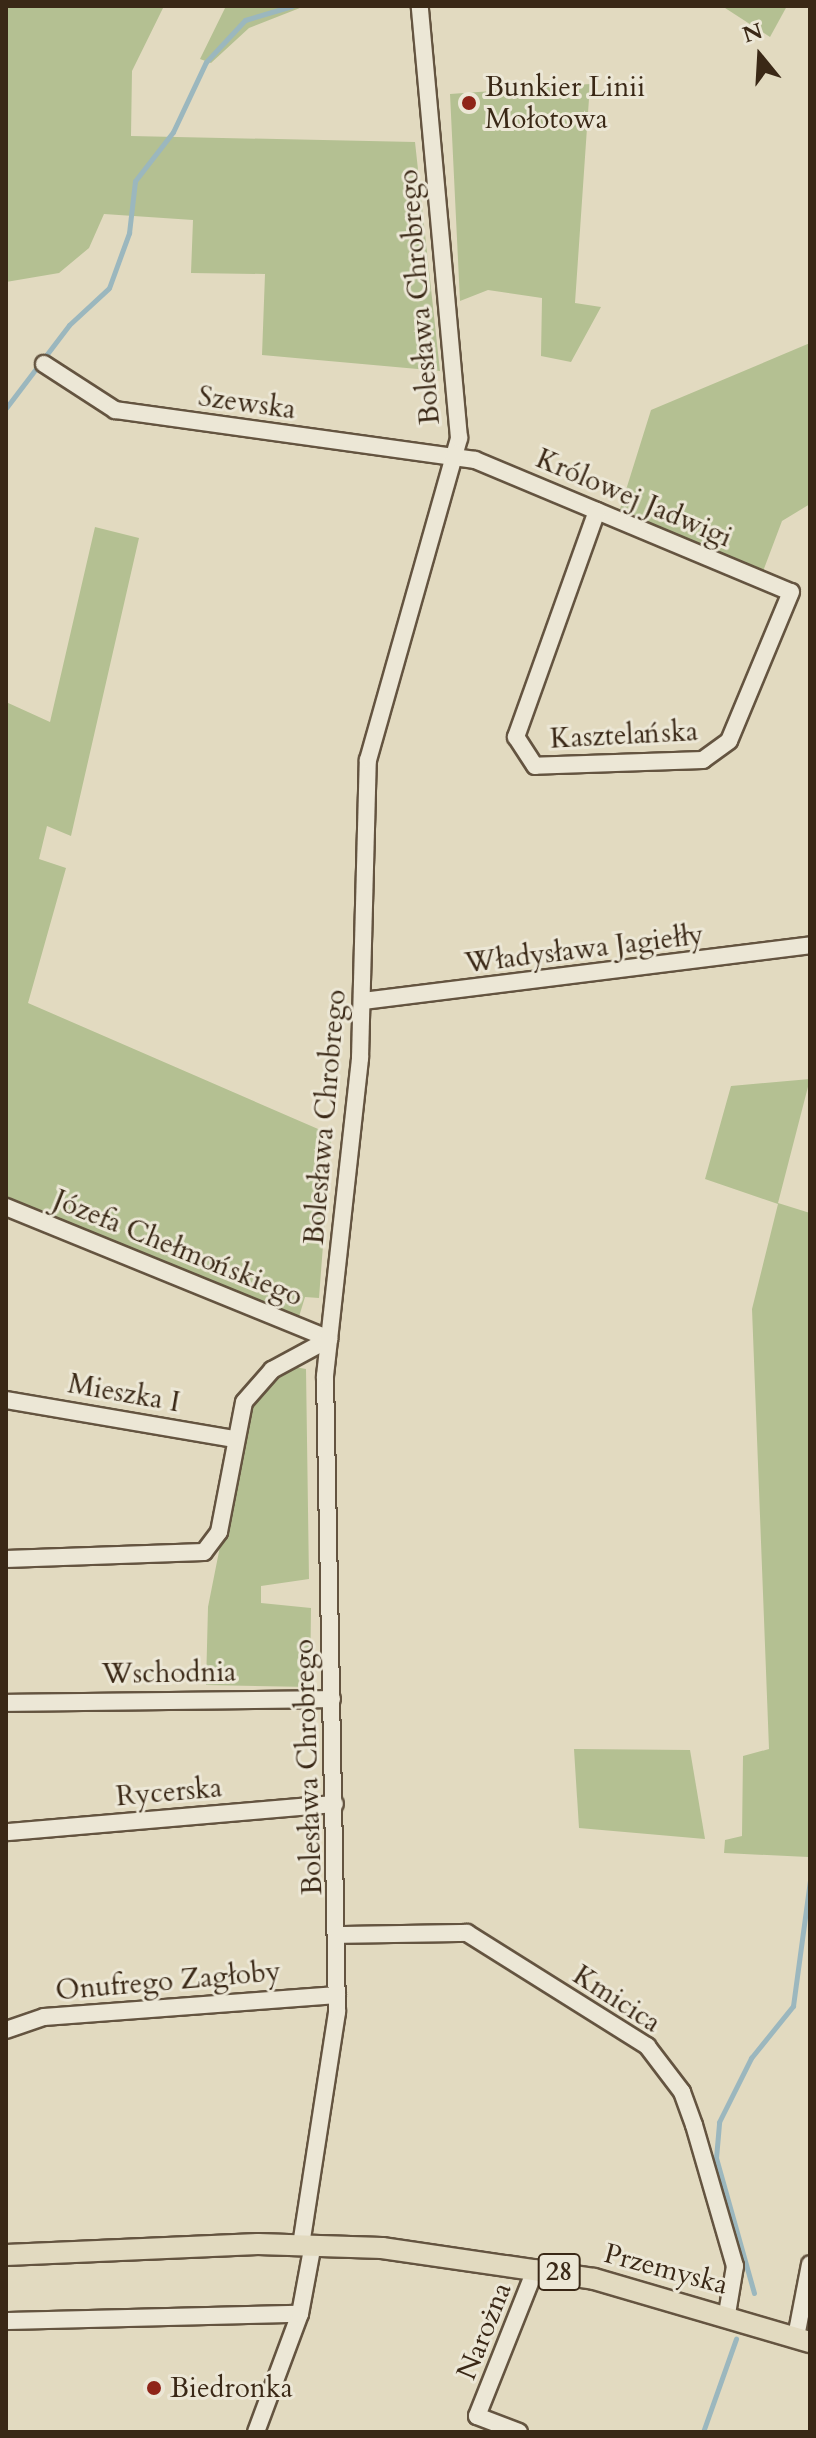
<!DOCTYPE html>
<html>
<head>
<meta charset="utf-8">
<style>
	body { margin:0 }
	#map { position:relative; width:816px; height:2438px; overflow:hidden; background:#e2dac0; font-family:Cardo,serif }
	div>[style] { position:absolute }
	.green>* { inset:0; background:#b4c092 }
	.stream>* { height:5px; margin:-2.5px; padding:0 2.5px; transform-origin:2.5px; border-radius:2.5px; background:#9bb7be }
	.roads { filter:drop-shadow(2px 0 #645440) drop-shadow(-2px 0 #645440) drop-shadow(0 2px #645440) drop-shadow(0 -2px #645440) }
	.minor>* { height:16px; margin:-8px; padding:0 8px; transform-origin:8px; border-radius:8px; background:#ece7d6 }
	.major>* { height:20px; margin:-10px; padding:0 10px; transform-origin:10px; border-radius:10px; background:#e2dac0 }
	.dots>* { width:22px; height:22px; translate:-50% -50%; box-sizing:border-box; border:4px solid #ece7d6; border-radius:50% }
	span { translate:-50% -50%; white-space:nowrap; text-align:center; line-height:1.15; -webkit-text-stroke:6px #ece7d6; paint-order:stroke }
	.shield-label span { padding:2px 6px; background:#ece7d6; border:2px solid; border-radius:6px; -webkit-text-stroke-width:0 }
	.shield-label { font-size:26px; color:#3a2816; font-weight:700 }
	.poi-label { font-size:28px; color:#3a2816 }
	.left { translate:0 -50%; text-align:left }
	.street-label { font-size:28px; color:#3a2816 }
	.frame { position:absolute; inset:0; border:8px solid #3a2816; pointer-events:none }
	.north { position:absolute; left:720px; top:16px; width:80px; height:80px; -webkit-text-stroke:6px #ece7d6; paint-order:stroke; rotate:342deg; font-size:22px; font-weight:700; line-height:32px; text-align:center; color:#3a2816 }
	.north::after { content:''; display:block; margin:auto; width:28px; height:36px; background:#3a2816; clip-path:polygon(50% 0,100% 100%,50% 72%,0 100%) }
</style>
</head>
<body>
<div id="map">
	<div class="green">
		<i style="clip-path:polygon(6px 6px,164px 6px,132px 71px,131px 136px,415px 142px,440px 371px,262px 355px,265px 274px,191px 273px,193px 220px,104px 214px,89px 248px,59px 273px,6px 282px)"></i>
		<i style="clip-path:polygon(226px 6px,305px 6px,249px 28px,211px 63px,200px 59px)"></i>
		<i style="clip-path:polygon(722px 6px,787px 6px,770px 37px)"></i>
		<i style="clip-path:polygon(590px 84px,575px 303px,601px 307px,571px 362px,541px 356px,542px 298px,488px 290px,460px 301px,450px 94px)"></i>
		<i style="clip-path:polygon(810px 343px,810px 504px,782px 521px,762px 574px,620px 509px,651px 410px)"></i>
		<i style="clip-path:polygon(95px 527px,139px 538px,71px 836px,47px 826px,39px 859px,66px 868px,28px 1003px,325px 1132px,331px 1140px,319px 1298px,305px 1297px,298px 1320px,6px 1197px,6px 702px,50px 722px)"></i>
		<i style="clip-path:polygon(810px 1079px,778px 1203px,810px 1213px,810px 1890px,808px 1857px,724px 1853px,725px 1840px,742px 1836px,743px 1756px,769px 1749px,752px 1309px,778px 1204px,705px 1179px,731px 1086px)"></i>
		<i style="clip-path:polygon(289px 1366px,306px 1369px,309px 1579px,261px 1586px,261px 1603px,311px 1608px,310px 1687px,206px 1685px,208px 1607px,246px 1415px)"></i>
		<i style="clip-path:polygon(574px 1749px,690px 1750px,705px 1839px,579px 1828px)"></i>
	</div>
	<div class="stream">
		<i style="left:6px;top:408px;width:104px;rotate:-52.8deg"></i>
		<i style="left:69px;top:325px;width:54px;rotate:-42.8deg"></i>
		<i style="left:109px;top:288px;width:59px;rotate:-70deg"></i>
		<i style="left:129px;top:233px;width:52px;rotate:-83.4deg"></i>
		<i style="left:135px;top:181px;width:62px;rotate:-52.2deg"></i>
		<i style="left:173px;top:132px;width:77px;rotate:-64.8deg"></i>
		<i style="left:206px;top:62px;width:57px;rotate:-47.1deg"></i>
		<i style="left:245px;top:20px;width:49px;rotate:-16.6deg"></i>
		<i style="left:754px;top:2293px;width:140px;rotate:-105.7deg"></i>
		<i style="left:716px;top:2158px;width:36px;rotate:-85deg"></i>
		<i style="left:719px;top:2122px;width:72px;rotate:-63.4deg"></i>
		<i style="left:751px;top:2058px;width:67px;rotate:-51.1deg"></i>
		<i style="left:793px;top:2006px;width:126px;rotate:-82.3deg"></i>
		<i style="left:703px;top:2432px;width:99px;rotate:-70.5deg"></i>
	</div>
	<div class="roads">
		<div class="minor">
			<i style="left:44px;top:364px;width:85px;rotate:32.9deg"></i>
			<i style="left:115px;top:410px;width:363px;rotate:7.9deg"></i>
			<i style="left:475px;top:460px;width:342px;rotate:22.7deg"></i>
			<i style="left:791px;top:592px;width:161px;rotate:112.6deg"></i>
			<i style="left:729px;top:741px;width:32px;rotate:144deg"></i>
			<i style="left:703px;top:760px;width:168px;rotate:178deg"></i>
			<i style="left:535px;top:766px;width:35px;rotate:-123deg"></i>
			<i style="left:516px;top:737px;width:240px;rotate:-70.3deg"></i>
			<i style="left:363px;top:1001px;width:450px;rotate:-7.1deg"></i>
			<i style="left:6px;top:1207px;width:349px;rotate:22.2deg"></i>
			<i style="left:6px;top:1400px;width:230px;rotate:9.7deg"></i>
			<i style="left:6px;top:1559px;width:198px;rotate:-2deg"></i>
			<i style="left:204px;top:1552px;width:25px;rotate:-53deg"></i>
			<i style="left:219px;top:1532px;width:132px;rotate:-79.1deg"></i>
			<i style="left:244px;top:1402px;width:43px;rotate:-48.8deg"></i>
			<i style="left:272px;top:1370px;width:65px;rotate:-28.5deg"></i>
			<i style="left:6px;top:1703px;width:326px;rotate:-0.7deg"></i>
			<i style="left:8px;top:1832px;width:328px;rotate:-4.9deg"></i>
			<i style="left:337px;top:1935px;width:130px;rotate:-0.9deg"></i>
			<i style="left:467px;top:1933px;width:213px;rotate:32.1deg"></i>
			<i style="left:647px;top:2046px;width:58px;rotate:52.7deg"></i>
			<i style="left:682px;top:2092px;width:35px;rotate:70deg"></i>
			<i style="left:694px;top:2125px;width:147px;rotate:73.8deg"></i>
			<i style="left:735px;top:2266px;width:49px;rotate:99.5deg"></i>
			<i style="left:6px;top:2030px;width:40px;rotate:-18.9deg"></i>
			<i style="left:44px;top:2017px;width:294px;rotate:-4.3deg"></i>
			<i style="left:301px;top:2245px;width:236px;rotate:-81.2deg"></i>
			<i style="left:337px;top:2012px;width:636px;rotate:-91.08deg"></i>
			<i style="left:325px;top:1376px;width:320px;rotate:-83.7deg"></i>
			<i style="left:360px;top:1058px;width:298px;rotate:-88.5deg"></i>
			<i style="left:368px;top:760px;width:335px;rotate:-74.2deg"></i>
			<i style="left:459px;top:438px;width:434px;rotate:-95.2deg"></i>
			<i style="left:6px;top:2321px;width:294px;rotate:-1.4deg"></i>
			<i style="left:796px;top:2337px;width:74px;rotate:-79.1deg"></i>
			<i style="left:256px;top:2432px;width:126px;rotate:-69.6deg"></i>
			<i style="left:300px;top:2314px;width:71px;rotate:-79.5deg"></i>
			<i style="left:519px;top:2432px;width:45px;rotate:-159.1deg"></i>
			<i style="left:477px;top:2416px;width:159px;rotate:-68.3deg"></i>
		</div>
		<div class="major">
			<i style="left:6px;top:2255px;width:252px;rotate:-2.5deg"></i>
			<i style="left:258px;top:2244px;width:124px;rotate:1.8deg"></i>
			<i style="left:382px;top:2248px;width:214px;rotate:8.3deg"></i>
			<i style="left:594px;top:2279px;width:225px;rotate:16.3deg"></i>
		</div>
	</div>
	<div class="dots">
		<i style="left:469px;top:103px;background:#8f2418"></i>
		<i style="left:154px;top:2388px;background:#8f2418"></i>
	</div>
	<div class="shield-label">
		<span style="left:559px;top:2272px">28</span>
	</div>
	<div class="poi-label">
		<span class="left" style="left:485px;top:103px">Bunkier Linii<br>Mołotowa</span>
		<span class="left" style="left:170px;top:2388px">Biedronka</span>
	</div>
	<div class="street-label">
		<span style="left:419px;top:297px;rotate:-95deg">Bolesława Chrobrego</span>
		<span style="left:247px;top:403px;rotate:8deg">Szewska</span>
		<span style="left:634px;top:498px;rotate:23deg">Królowej Jadwigi</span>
		<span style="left:624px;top:735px;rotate:-3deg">Kasztelańska</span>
		<span style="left:584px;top:949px;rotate:-7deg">Władysława Jagiełły</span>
		<span style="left:325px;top:1117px;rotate:-85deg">Bolesława Chrobrego</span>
		<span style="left:178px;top:1248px;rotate:22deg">Józefa Chełmońskiego</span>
		<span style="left:124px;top:1393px;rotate:10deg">Mieszka I</span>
		<span style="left:169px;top:1673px;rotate:-1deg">Wschodnia</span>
		<span style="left:308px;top:1767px;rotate:-92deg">Bolesława Chrobrego</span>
		<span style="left:169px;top:1792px;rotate:-5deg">Rycerska</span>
		<span style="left:168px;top:1981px;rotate:-5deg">Onufrego Zagłoby</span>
		<span style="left:617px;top:1999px;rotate:33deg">Kmicica</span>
		<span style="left:666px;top:2269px;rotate:15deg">Przemyska</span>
		<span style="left:484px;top:2331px;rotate:-68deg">Narożna</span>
	</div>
	<div class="frame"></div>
	<div class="north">N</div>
</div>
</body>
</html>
